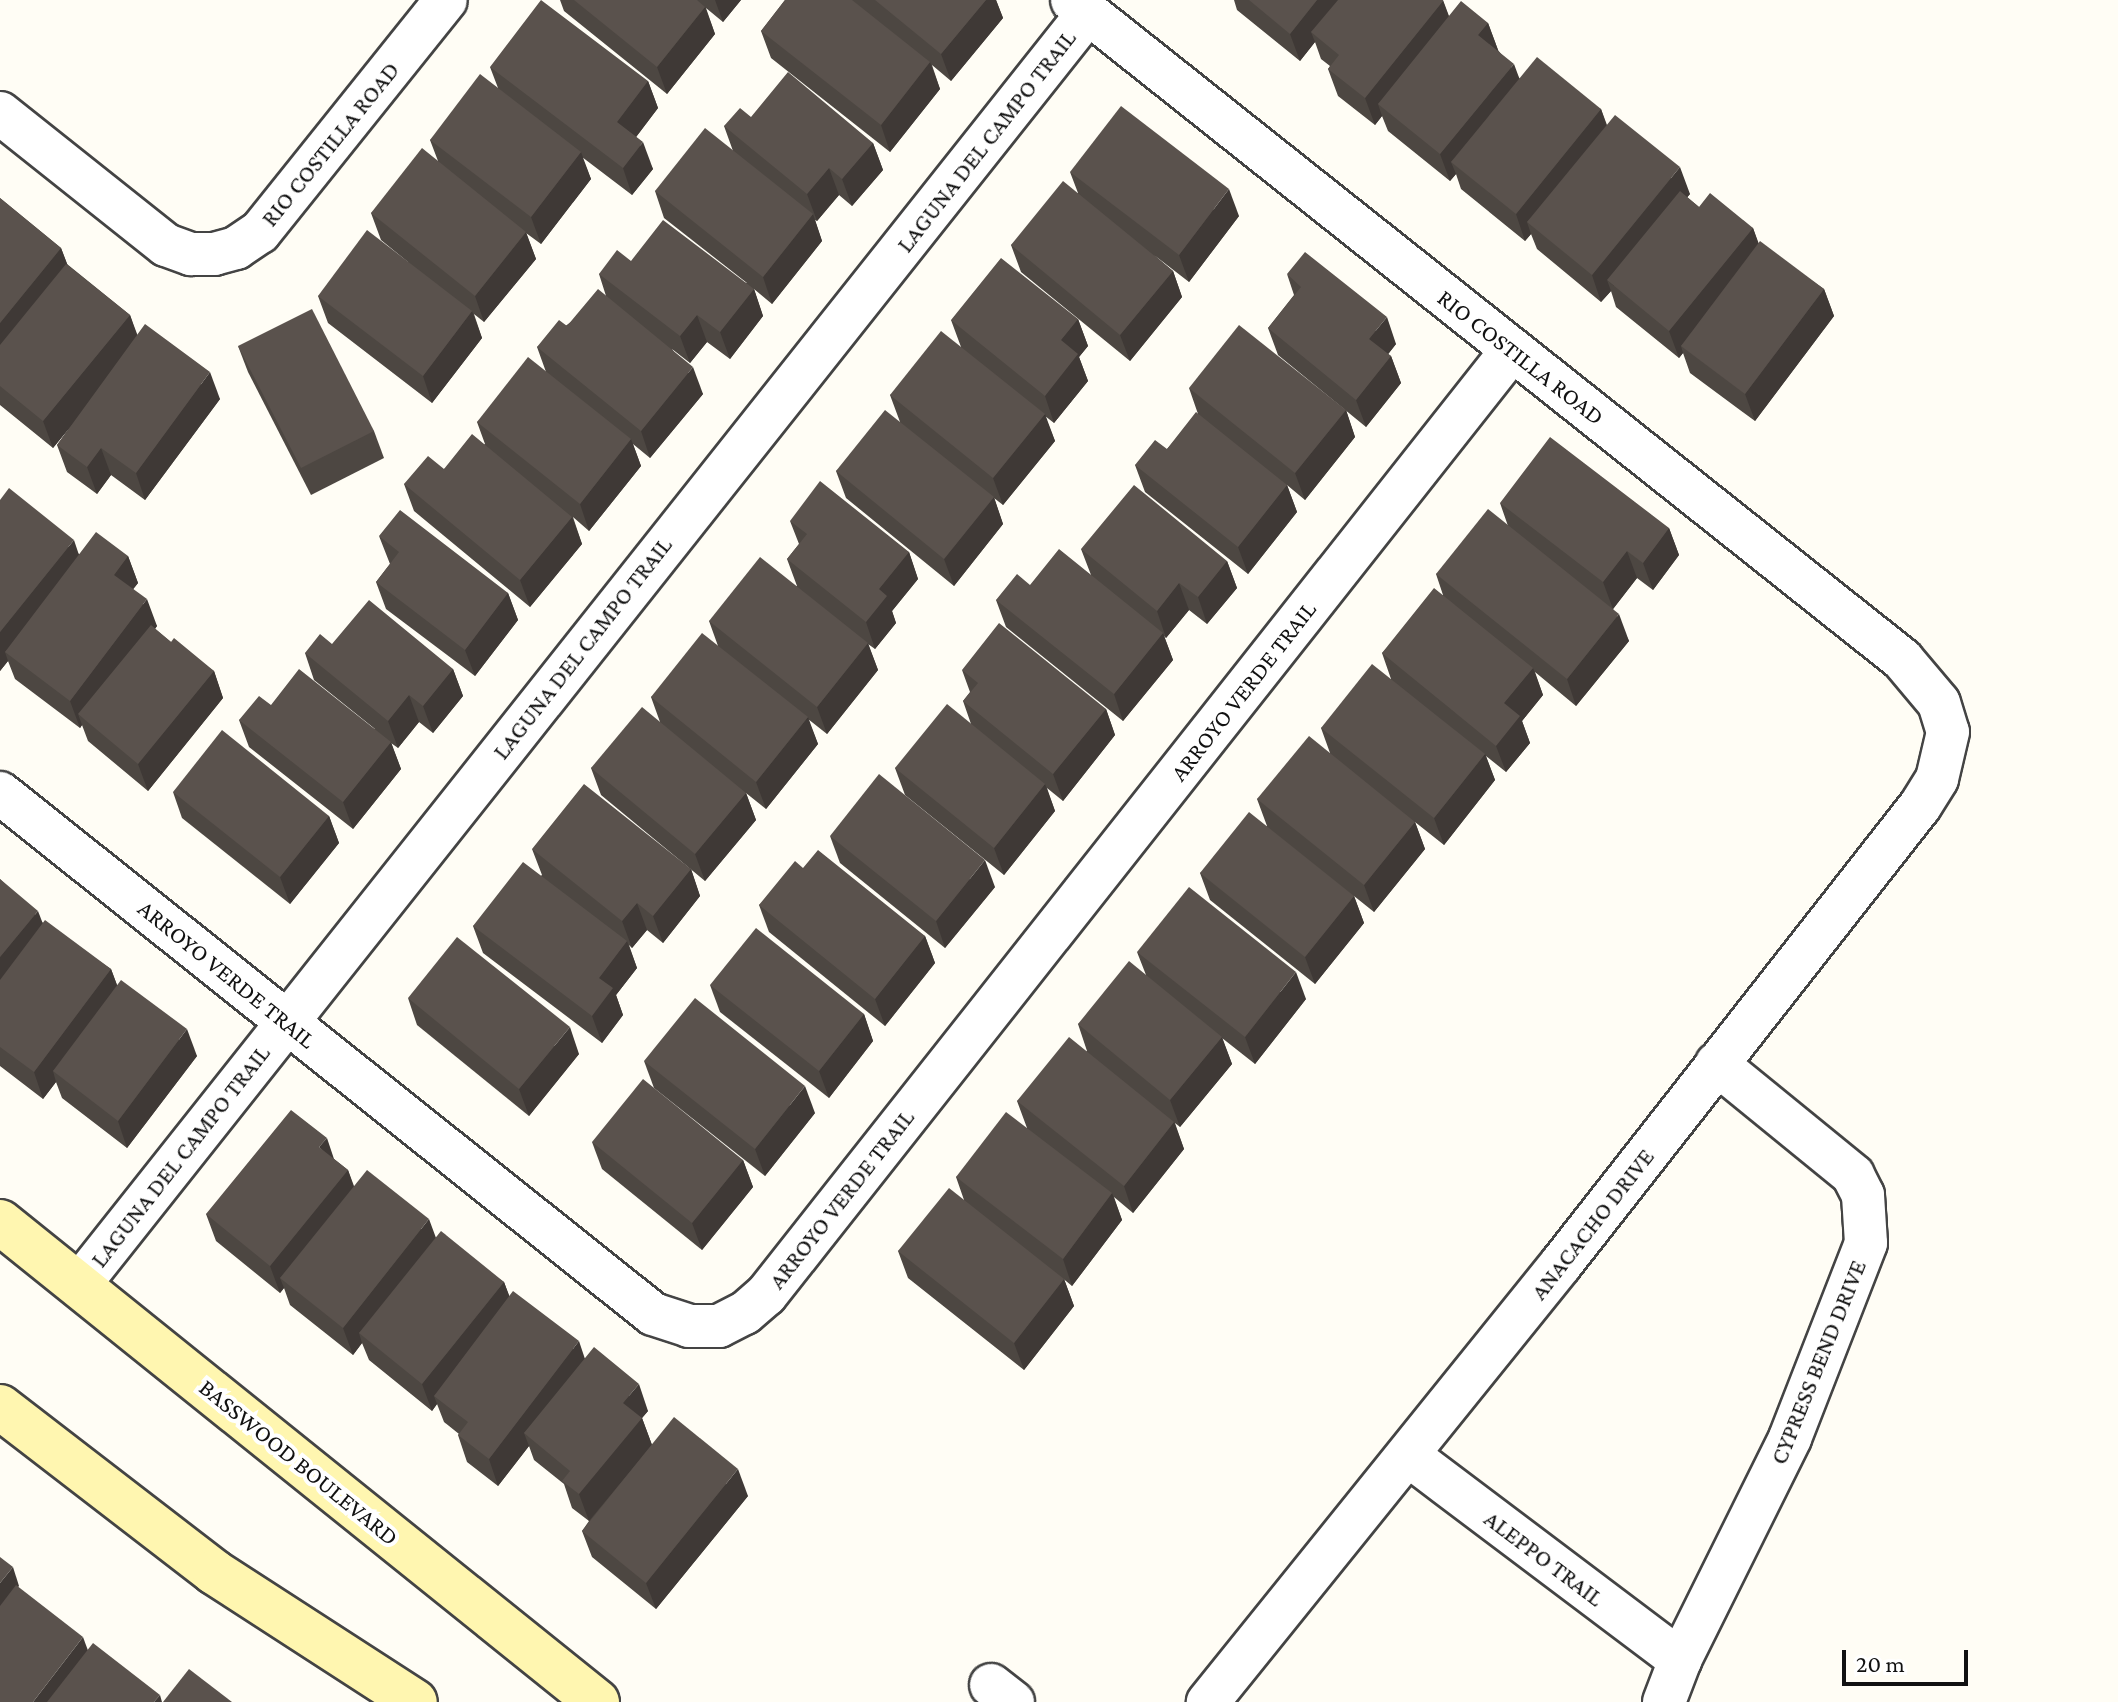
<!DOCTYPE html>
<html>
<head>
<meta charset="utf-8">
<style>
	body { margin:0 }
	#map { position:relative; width:2118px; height:1702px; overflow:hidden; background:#fffdf5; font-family:"Crimson Pro",serif }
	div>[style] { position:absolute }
	.roads { filter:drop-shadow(2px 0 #444) drop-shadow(-2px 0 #444) drop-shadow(0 2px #444) drop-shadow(0 -2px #444) }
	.minor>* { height:42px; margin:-21px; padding:0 21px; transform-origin:21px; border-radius:21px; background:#fff }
	.secondary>* { height:44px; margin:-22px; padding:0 22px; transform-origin:22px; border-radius:22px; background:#fff6b0 }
	.wall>* { inset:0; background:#4d4742 }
	.shaded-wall>* { inset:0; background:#3f3936 }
	.building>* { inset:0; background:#5a524d }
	span { translate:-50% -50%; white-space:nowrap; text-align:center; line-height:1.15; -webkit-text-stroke:8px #fff; paint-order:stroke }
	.street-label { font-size:24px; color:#111 }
	.scale { position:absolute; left:1842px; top:1650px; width:126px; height:36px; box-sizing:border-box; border:4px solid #111; border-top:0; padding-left:10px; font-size:24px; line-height:28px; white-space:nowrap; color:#111; -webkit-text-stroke:6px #fff; paint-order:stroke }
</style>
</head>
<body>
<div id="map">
	<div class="roads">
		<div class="minor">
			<i style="left:1072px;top:0;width:1060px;rotate:38.45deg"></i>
			<i style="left:1902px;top:659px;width:57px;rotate:49.9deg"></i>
			<i style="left:1939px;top:703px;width:30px;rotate:73deg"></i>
			<i style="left:1948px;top:732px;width:48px;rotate:103.2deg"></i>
			<i style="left:1937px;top:779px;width:32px;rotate:122deg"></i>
			<i style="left:1920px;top:806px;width:582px;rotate:128.09deg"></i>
			<i style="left:1561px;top:1264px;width:563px;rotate:128.87deg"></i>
			<i style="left:0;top:113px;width:212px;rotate:38.5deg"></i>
			<i style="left:166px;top:245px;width:27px;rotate:20deg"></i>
			<i style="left:191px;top:254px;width:23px"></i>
			<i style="left:214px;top:254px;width:23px;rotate:-15deg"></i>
			<i style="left:236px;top:248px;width:29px;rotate:-34deg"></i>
			<i style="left:260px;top:232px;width:297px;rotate:-51.3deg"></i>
			<i style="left:0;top:793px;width:835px;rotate:38.58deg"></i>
			<i style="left:653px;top:1314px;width:38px;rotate:18deg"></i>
			<i style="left:689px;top:1326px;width:30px"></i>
			<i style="left:719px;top:1326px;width:29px;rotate:-27deg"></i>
			<i style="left:745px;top:1313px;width:28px;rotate:-41deg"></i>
			<i style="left:766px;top:1295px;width:1204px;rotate:-51.71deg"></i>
			<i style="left:79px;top:1285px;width:1624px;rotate:-51.58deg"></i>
			<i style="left:1408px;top:1455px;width:341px;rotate:37deg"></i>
			<i style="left:991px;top:1685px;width:28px;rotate:38deg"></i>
			<i style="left:1664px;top:1702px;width:45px;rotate:-69.1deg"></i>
			<i style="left:1680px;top:1660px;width:248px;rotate:-63.6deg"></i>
			<i style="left:1790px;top:1438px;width:209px;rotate:-68.7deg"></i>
			<i style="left:1866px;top:1243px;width:48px;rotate:-93.6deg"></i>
			<i style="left:1863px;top:1195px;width:22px;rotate:-117deg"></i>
			<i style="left:1853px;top:1175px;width:176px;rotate:-140.8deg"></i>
		</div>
		<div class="secondary">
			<i style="left:0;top:1222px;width:766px;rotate:38.8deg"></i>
			<i style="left:0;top:1407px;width:270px;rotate:37.6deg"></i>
			<i style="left:214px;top:1572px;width:239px;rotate:32.9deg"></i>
		</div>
	</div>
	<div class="wall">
		<i style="clip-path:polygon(560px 0,741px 0,723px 22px,706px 8px,715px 34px,667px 94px,564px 11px)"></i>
		<i style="clip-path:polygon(785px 0,996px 0,1003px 18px,951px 81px,932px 65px,940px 89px,890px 152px,771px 58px,761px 31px)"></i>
		<i style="clip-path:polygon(1234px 0,1443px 0,1449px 16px,1488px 23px,1498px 50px,1520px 79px,1601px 109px,1607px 125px,1690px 194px,1687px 197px,1699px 207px,1753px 228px,1758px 243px,1824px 289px,1834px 316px,1755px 421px,1690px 373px,1683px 353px,1679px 358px,1616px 307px,1611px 291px,1601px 302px,1537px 249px,1531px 234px,1525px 241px,1461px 189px,1456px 174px,1450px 181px,1388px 131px,1382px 116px,1375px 125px,1338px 96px,1328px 69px,1330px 66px,1321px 59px,1315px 42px,1300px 61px,1237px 10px)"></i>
		<i style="clip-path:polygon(490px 67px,648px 81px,658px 108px,636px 137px,653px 169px,632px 195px,582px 157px,591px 179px,541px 244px,526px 233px,536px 259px,484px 322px,474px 314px,482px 338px,432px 403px,328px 323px,318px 296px,408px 262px,381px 240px,371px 213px,438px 161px,430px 140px,498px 88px)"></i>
		<i style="clip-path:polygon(751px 117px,873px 143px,883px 170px,852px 206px,839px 195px,817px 221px,815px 220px,822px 241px,772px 304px,754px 289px,763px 316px,730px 359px,707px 342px,690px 363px,672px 349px,703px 394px,650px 458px,633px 444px,641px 466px,589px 531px,573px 517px,582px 544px,530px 607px,414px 511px,404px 484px,444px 469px,485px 444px,477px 422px,546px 372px,537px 347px,606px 296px,599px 274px,631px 261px,747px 283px,664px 218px,655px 191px,733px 151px,724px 126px)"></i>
		<i style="clip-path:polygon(1070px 172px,1239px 216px,1189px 282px,1154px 255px,1173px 271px,1182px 297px,1130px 361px,1021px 272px,1011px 245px,1078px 193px)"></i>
		<i style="clip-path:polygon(0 198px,61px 248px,67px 264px,130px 315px,137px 336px,220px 399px,145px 500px,111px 475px,97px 494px,67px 472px,57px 445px,70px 427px,53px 448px,0 405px)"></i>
		<i style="clip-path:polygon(1287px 274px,1396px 344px,1388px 354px,1391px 356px,1401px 383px,1366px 427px,1278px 355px,1268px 328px,1294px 295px)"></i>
		<i style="clip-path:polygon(1078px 319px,1088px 346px,1079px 357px,1088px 381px,1054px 423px,1045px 416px,1055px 441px,1003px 505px,994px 498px,1003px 524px,954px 586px,846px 498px,836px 471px,900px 422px,890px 395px,961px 347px,951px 320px)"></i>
		<i style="clip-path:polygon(238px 346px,374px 431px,384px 458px,311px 495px,248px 372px)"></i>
		<i style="clip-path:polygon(1189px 388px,1346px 410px,1355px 437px,1305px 500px,1287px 485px,1297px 512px,1248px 574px,1145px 492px,1135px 465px,1167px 449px,1198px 414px)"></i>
		<i style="clip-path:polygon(0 500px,79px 554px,128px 556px,138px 583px,133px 589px,157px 626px,155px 629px,171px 642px,214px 671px,223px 698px,148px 791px,88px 741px,82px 725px,80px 728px,15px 679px,8px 661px,0 671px)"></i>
		<i style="clip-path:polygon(1500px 503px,1669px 528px,1679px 555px,1653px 590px,1637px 578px,1613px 609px,1629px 641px,1576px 706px,1535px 672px,1543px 695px,1522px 721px,1530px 743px,1506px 772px,1486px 756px,1495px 780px,1444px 845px,1415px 822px,1425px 849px,1374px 912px,1354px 896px,1364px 923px,1315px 984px,1210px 900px,1200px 873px,1267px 826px,1257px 799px,1330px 753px,1321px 728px,1391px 679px,1382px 653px,1443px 595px,1436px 574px,1508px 526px)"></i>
		<i style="clip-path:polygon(790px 521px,909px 552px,918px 579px,892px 611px,896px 623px,875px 649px,868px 644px,878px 670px,827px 734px,808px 719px,818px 744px,766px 809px,746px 793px,756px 820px,705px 881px,601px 795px,591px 768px,660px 722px,651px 697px,718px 646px,709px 621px,797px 586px,787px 559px,799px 544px)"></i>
		<i style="clip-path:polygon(379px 536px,508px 593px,518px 620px,475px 676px,386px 609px,376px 582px,390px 564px)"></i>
		<i style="clip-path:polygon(1081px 549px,1227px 561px,1237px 588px,1207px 624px,1189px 610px,1166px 638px,1164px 636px,1173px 660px,1123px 721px,1006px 627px,996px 600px,1030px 585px,1091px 575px)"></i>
		<i style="clip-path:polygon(332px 644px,453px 669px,463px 696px,433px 733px,419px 722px,398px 748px,391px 743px,401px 769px,353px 829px,249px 747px,239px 720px,271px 705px,375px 729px,314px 680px,305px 653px)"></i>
		<i style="clip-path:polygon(962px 670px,1106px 709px,1115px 735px,1063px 801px,1047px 788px,1055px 811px,1004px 875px,905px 795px,895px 768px,971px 724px,963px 701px,970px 692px)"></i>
		<i style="clip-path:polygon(173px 792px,329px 816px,339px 843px,290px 904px,182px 818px)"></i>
		<i style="clip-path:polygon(830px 836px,995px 887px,945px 948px,840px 863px)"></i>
		<i style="clip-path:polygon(532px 849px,691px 869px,700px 896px,663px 943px,647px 930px,632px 948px,629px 945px,637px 968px,616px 995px,623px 1015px,602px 1043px,483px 953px,473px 926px,542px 875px)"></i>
		<i style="clip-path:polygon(803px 868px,925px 936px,935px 963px,885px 1026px,769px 932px,759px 905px)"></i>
		<i style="clip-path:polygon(0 879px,43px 923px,111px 969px,117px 985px,197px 1056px,127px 1148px,62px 1098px,56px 1082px,43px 1099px,0 1066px)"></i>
		<i style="clip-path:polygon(1137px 952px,1306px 999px,1255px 1064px,1222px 1038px,1232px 1064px,1180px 1127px,1175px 1123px,1184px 1149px,1133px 1213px,1114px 1197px,1122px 1220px,1072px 1286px,1060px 1276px,1064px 1279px,1074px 1306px,1024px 1370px,908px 1278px,898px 1251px,964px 1200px,956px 1177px,1027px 1128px,1017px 1101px,1087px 1051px,1078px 1024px,1146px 975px)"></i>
		<i style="clip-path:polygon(710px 985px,864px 1014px,873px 1041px,829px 1098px,720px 1012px)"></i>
		<i style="clip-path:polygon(408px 998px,579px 1054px,529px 1116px,417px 1025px)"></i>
		<i style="clip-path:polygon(644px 1061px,815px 1113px,765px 1176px,654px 1088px)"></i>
		<i style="clip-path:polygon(592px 1142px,743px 1160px,753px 1187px,702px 1250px,602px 1169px)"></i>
		<i style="clip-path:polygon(334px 1159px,348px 1170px,354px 1186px,504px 1282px,509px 1296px,648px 1411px,642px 1418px,652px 1445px,748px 1496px,656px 1609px,592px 1557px,582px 1531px,589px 1521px,572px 1508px,564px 1484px,534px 1460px,529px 1446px,498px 1486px,467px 1462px,458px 1435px,459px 1434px,444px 1422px,437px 1404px,432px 1411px,369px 1360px,362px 1343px,353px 1355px,290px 1305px,284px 1288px,280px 1293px,216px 1241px,206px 1214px)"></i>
	</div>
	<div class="shaded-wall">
		<i style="clip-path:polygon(715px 0,741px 0,723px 22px)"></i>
		<i style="clip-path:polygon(986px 0,996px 0,1003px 18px,951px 81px,941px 54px)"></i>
		<i style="clip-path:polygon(1317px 0,1349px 0,1311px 32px,1315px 42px,1300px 61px,1290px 34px)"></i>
		<i style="clip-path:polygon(1443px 1px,1453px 28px,1378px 104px,1382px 116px,1375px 125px,1365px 98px)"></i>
		<i style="clip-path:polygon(705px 7px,715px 34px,667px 94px,657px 67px)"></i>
		<i style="clip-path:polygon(1488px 23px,1498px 50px,1488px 62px,1478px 35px)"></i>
		<i style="clip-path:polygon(930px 62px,940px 89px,890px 152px,881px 125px)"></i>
		<i style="clip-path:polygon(1514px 64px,1524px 91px,1451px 162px,1456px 174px,1450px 181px,1440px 154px)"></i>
		<i style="clip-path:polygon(648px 81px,658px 108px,627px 149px,617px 122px)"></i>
		<i style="clip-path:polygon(1601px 109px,1610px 136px,1527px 222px,1531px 234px,1525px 241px,1516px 214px)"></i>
		<i style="clip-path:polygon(643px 142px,653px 169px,632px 195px,623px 168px)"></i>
		<i style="clip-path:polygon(873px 143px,883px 170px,852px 206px,842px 179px)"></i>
		<i style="clip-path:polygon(581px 152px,591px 179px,541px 244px,531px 217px)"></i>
		<i style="clip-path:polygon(1680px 167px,1690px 194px,1614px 286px,1607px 280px,1611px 291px,1601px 302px,1592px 275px)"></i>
		<i style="clip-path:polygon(829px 168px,839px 195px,817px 221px,807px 194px)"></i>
		<i style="clip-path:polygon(1229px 189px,1239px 216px,1189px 282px,1179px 255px)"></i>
		<i style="clip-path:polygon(813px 214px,822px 241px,772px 304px,763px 277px)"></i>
		<i style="clip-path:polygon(1753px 228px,1763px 255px,1681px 346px,1683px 353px,1679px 358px,1669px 331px)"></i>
		<i style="clip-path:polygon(526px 232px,536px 259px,484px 322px,475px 296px)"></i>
		<i style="clip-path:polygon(61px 248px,71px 274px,0 362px,0 323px)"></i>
		<i style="clip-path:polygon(1173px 271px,1182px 297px,1130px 361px,1120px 335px)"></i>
		<i style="clip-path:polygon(754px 289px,763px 316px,730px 359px,720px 332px)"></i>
		<i style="clip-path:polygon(1824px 289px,1834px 316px,1755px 421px,1745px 394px)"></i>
		<i style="clip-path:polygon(472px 311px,482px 338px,432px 403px,423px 376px)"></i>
		<i style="clip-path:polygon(130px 315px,140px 342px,53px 448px,43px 421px)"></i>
		<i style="clip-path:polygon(697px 315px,707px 342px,690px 363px,680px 336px)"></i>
		<i style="clip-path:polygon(1387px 317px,1396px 344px,1379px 366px,1369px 339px)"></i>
		<i style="clip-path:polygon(1078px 319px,1088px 346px,1079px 357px,1088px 381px,1054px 423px,1045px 396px,1061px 340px)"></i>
		<i style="clip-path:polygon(1391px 356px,1401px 383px,1366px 427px,1356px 400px)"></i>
		<i style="clip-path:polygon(693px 367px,703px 394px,650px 458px,641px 431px)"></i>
		<i style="clip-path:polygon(210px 372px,220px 399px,145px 500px,136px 473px)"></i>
		<i style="clip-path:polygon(1346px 410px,1355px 437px,1305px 500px,1295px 473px)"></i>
		<i style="clip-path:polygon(1045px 414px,1055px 441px,1003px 505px,993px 478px)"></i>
		<i style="clip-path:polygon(631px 439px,641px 466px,589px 531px,580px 504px)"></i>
		<i style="clip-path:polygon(101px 448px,111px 475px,97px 494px,87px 467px)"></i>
		<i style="clip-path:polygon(1287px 485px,1297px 512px,1248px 574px,1238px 547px)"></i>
		<i style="clip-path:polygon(994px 497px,1003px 524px,954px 586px,944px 559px)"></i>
		<i style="clip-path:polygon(572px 517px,582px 544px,530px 607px,520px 580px)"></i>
		<i style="clip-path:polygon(1669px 528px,1679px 555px,1653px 590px,1643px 563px)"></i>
		<i style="clip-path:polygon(74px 540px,83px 567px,5px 652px,8px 661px,0 671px,0 632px)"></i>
		<i style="clip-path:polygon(1627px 551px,1637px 578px,1613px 609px,1603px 582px)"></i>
		<i style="clip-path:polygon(909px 552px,918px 579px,892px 611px,896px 623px,875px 649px,866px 622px,879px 589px)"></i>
		<i style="clip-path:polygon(128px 556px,138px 583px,124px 601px,114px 575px)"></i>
		<i style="clip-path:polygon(1227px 561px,1237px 588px,1207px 624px,1198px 597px)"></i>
		<i style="clip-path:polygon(1179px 583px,1189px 610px,1166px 638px,1157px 611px)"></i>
		<i style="clip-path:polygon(508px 593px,518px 620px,475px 676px,465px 650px)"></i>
		<i style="clip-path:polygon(147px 599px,157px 626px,86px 720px,78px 714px,82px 725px,80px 728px,70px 701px)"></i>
		<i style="clip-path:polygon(1619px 614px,1629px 641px,1576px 706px,1567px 679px)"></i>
		<i style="clip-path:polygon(1163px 633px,1173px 660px,1123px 721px,1114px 694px)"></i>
		<i style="clip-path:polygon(868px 643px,878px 670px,827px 734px,817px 707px)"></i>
		<i style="clip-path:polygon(1533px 668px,1543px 695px,1522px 721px,1530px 743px,1506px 772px,1496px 746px,1504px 703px)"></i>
		<i style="clip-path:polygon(453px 669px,463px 696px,433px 733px,423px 706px)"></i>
		<i style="clip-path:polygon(214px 671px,223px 698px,148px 791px,138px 764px)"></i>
		<i style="clip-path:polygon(409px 695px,419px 722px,398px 748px,388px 721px)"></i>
		<i style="clip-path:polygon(1106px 709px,1115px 735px,1063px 801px,1053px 774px)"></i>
		<i style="clip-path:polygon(808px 717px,818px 744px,766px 809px,756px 782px)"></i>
		<i style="clip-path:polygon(391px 742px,401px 769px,353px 829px,343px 802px)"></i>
		<i style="clip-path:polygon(1485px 754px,1495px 780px,1444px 845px,1434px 818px)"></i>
		<i style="clip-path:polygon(1045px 784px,1055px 811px,1004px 875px,994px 848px)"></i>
		<i style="clip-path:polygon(746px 793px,756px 820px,705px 881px,695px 854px)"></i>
		<i style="clip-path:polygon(329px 816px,339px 843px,290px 904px,280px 877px)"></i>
		<i style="clip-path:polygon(1415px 822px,1425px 849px,1374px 912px,1364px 885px)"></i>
		<i style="clip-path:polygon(985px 860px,995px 887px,945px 948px,936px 921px)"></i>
		<i style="clip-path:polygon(691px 869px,700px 896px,663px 943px,653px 916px)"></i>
		<i style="clip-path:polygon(1354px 896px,1364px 923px,1315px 984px,1305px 957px)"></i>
		<i style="clip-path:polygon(637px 903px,647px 930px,632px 948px,622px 921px)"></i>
		<i style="clip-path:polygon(38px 911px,48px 937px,0 996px,0 957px)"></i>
		<i style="clip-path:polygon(925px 936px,935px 963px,885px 1026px,875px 999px)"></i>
		<i style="clip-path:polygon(627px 941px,637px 968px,616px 995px,623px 1015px,602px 1043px,592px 1016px,599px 978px)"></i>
		<i style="clip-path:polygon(111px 969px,121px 996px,53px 1071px,56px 1082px,43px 1099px,34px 1072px)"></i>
		<i style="clip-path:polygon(1296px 972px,1306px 999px,1255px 1064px,1245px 1037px)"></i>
		<i style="clip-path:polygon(864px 1014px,873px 1041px,829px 1098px,819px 1071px)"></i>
		<i style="clip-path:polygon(570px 1027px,579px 1054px,529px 1116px,519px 1089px)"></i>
		<i style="clip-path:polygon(187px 1029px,197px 1056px,127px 1148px,118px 1121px)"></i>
		<i style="clip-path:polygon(1222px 1037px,1232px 1064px,1180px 1127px,1170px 1100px)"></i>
		<i style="clip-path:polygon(805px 1086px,815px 1113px,765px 1176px,755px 1149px)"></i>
		<i style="clip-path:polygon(1174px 1122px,1184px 1149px,1133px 1213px,1124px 1186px)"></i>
		<i style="clip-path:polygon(327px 1138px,336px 1165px,319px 1147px)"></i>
		<i style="clip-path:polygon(743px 1160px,753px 1187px,702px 1250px,692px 1223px)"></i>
		<i style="clip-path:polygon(348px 1170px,357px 1197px,280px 1278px,284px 1288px,280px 1293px,270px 1266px)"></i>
		<i style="clip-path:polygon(1112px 1193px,1122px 1220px,1072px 1286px,1063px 1259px)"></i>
		<i style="clip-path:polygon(429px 1219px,439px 1246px,359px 1333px,362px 1343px,353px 1355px,343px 1328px)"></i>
		<i style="clip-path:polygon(1064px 1279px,1074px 1306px,1024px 1370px,1014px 1343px)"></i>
		<i style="clip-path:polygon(504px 1282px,514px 1308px,434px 1396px,437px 1404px,432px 1411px,422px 1384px)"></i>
		<i style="clip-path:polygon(579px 1341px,588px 1368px,524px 1433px,529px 1446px,498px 1486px,489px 1459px)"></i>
		<i style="clip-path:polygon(639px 1384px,648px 1411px,642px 1418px,652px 1445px,589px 1521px,579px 1494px,623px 1403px)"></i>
		<i style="clip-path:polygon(738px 1469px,748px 1496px,656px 1609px,646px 1583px)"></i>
		<i style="clip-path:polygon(13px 1567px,19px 1586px,0 1610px,0 1583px)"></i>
		<i style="clip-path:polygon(83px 1637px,90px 1656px,54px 1702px,33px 1702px)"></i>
		<i style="clip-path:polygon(160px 1695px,162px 1702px,154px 1702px)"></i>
	</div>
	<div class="building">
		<i style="clip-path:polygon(541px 0,648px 81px,617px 122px,643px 142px,623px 168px,490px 67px)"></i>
		<i style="clip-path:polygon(574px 0,697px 0,705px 7px,657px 67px)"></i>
		<i style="clip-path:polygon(785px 0,852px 0,930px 62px,881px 125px,761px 31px)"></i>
		<i style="clip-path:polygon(875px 0,986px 0,941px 54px)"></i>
		<i style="clip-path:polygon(1249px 0,1317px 0,1290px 34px)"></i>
		<i style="clip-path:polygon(1338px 0,1443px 0,1443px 1px,1365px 98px,1328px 69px,1339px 55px,1311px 32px)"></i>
		<i style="clip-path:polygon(1461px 1px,1488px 23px,1478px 35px,1514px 64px,1440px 154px,1378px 104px)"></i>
		<i style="clip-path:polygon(1537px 57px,1601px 109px,1516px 214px,1451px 162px)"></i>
		<i style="clip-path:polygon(788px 72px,873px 143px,842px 179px,829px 168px,807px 194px,724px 126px,740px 108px,751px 117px)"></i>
		<i style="clip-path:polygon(480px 74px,581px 152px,531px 217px,430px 140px)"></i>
		<i style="clip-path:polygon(1121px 106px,1229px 189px,1179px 255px,1070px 172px)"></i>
		<i style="clip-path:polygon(1615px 115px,1680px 167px,1592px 275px,1527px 222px)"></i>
		<i style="clip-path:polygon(705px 128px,813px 214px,763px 277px,655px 191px)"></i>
		<i style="clip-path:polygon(422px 148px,526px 232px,475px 296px,371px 213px)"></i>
		<i style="clip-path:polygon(1063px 181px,1173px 271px,1120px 335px,1011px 245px)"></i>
		<i style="clip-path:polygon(1680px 191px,1699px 207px,1710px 193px,1753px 228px,1669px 331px,1607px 280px)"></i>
		<i style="clip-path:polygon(0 198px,61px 248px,0 323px)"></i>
		<i style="clip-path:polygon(663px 220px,754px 289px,720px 332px,697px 315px,680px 336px,599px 274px,617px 250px,631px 261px)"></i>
		<i style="clip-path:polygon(367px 230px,472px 311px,423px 376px,318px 296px)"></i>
		<i style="clip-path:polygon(1760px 241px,1824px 289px,1745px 394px,1681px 346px)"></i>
		<i style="clip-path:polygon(1305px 252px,1387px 317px,1369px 339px,1391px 356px,1356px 400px,1268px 328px,1301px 287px,1287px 274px)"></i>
		<i style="clip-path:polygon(1001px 258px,1078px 319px,1061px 340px,1078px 354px,1045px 396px,951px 320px)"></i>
		<i style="clip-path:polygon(66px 264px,130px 315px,43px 421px,0 386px,0 345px)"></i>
		<i style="clip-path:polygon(598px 289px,693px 367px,641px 431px,537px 347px,559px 320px,567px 326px)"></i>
		<i style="clip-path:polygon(312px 309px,374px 431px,301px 468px,238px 346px)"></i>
		<i style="clip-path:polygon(145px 324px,210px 372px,136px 473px,101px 448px,87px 467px,57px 445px)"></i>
		<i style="clip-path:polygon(1239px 325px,1346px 410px,1295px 473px,1189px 388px)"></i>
		<i style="clip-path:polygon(941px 331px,1045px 414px,993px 478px,890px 395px)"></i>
		<i style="clip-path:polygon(528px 357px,631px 439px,580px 504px,477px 422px)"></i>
		<i style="clip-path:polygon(885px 410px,994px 497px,944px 559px,836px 471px)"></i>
		<i style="clip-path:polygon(1196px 412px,1287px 485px,1238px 547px,1135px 465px,1155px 440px,1167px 449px)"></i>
		<i style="clip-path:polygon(472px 434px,572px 517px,520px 580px,404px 484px,428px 456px,444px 469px)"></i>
		<i style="clip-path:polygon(1550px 437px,1669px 528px,1643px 563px,1627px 551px,1603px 582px,1500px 503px)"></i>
		<i style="clip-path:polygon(820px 481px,909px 552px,879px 589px,887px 596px,866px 622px,787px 559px,807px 534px,790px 521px)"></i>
		<i style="clip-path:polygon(1134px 485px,1227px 561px,1198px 597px,1179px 583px,1157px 611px,1081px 549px)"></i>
		<i style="clip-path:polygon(9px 488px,74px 540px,0 632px,0 500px)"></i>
		<i style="clip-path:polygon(1488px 509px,1619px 614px,1567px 679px,1436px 574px)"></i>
		<i style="clip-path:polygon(400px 510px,508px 593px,465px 650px,376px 582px,399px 552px,379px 536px)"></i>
		<i style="clip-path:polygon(96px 532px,128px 556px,114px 575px,147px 599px,70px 701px,5px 652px)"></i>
		<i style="clip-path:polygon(1059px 549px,1163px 633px,1114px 694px,996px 600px,1017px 574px,1030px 585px)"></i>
		<i style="clip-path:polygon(760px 557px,868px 643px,817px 707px,709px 621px)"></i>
		<i style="clip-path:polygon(1434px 588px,1533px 668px,1504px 703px,1520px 716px,1496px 746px,1382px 653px)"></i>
		<i style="clip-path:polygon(369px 600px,453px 669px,423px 706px,409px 695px,388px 721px,305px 653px,320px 634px,332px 644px)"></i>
		<i style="clip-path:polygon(999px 623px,1106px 709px,1053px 774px,963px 701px,978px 683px,962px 670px)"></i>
		<i style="clip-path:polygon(151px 625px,171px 642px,174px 638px,214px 671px,138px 764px,78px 714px)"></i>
		<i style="clip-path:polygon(702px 633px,808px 717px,756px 782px,651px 697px)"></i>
		<i style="clip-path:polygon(1372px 664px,1485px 754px,1434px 818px,1321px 728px)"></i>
		<i style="clip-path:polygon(299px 669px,391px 742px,343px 802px,239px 720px,259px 696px,271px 705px)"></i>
		<i style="clip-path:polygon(947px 704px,1045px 784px,994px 848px,895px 768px)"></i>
		<i style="clip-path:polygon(642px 707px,746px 793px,695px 854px,591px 768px)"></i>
		<i style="clip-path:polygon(222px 730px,329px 816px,280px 877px,173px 792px)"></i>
		<i style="clip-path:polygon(1309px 736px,1415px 822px,1364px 885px,1257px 799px)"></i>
		<i style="clip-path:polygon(879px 774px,985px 860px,936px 921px,830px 836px)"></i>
		<i style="clip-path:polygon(584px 784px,691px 869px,653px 916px,637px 903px,622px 921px,532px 849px)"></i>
		<i style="clip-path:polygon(1249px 812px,1354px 896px,1305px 957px,1200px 873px)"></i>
		<i style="clip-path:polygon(818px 850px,925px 936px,875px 999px,759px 905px,795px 861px,803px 868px)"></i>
		<i style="clip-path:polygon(523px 862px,627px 941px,599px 978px,613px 988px,592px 1016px,473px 926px)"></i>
		<i style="clip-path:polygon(0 879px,38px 911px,0 957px)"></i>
		<i style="clip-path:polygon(1189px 887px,1296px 972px,1245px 1037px,1137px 952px)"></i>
		<i style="clip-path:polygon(45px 920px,111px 969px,34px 1072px,0 1047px,0 980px)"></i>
		<i style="clip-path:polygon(756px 928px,864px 1014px,819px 1071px,710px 985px)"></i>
		<i style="clip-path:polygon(457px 937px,570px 1027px,519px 1089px,408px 998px)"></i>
		<i style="clip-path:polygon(1129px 961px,1222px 1037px,1170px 1100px,1078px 1024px)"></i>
		<i style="clip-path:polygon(121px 980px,187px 1029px,118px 1121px,53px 1071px)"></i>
		<i style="clip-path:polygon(695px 998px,805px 1086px,755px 1149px,644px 1061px)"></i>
		<i style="clip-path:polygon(1069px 1037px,1174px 1122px,1124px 1186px,1017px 1101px)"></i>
		<i style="clip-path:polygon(643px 1079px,743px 1160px,692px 1223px,592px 1142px)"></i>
		<i style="clip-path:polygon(291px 1110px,327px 1138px,319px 1147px,348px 1170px,270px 1266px,206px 1214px)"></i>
		<i style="clip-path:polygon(1006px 1112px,1112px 1193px,1063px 1259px,956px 1177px)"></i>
		<i style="clip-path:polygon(367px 1170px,429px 1219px,343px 1328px,280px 1278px)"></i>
		<i style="clip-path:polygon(949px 1188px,1064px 1279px,1014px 1343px,898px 1251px)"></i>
		<i style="clip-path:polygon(441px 1231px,504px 1282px,422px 1384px,359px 1333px)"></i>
		<i style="clip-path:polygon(513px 1291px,579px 1341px,489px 1459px,458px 1435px,468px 1422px,434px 1396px)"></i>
		<i style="clip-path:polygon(594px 1347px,639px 1384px,623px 1403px,642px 1418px,579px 1494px,562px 1481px,570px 1471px,524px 1433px)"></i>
		<i style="clip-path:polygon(674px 1417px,738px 1469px,646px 1583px,582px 1531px)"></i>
		<i style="clip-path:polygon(0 1557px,13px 1567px,0 1583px)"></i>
		<i style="clip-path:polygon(16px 1585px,83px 1637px,33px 1702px,0 1702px,0 1606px)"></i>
		<i style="clip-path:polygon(93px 1643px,160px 1695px,154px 1702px,47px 1702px)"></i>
		<i style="clip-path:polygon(189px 1669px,232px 1702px,163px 1702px)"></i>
	</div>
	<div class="street-label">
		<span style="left:986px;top:141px;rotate:-52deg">LAGUNA DEL CAMPO TRAIL</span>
		<span style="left:330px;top:144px;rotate:-51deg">RIO COSTILLA ROAD</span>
		<span style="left:1521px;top:357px;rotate:38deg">RIO COSTILLA ROAD</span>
		<span style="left:582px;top:648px;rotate:-52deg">LAGUNA DEL CAMPO TRAIL</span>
		<span style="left:1243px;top:691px;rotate:-52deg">ARROYO VERDE TRAIL</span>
		<span style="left:227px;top:974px;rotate:39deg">ARROYO VERDE TRAIL</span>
		<span style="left:180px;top:1156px;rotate:-52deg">LAGUNA DEL CAMPO TRAIL</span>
		<span style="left:841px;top:1199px;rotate:-52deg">ARROYO VERDE TRAIL</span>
		<span style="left:1592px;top:1224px;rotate:-52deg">ANACACHO DRIVE</span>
		<span style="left:1818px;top:1362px;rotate:-68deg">CYPRESS BEND DRIVE</span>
		<span style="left:299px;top:1462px;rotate:39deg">BASSWOOD BOULEVARD</span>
		<span style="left:1544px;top:1558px;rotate:37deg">ALEPPO TRAIL</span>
	</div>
	<div class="scale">20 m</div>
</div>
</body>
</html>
